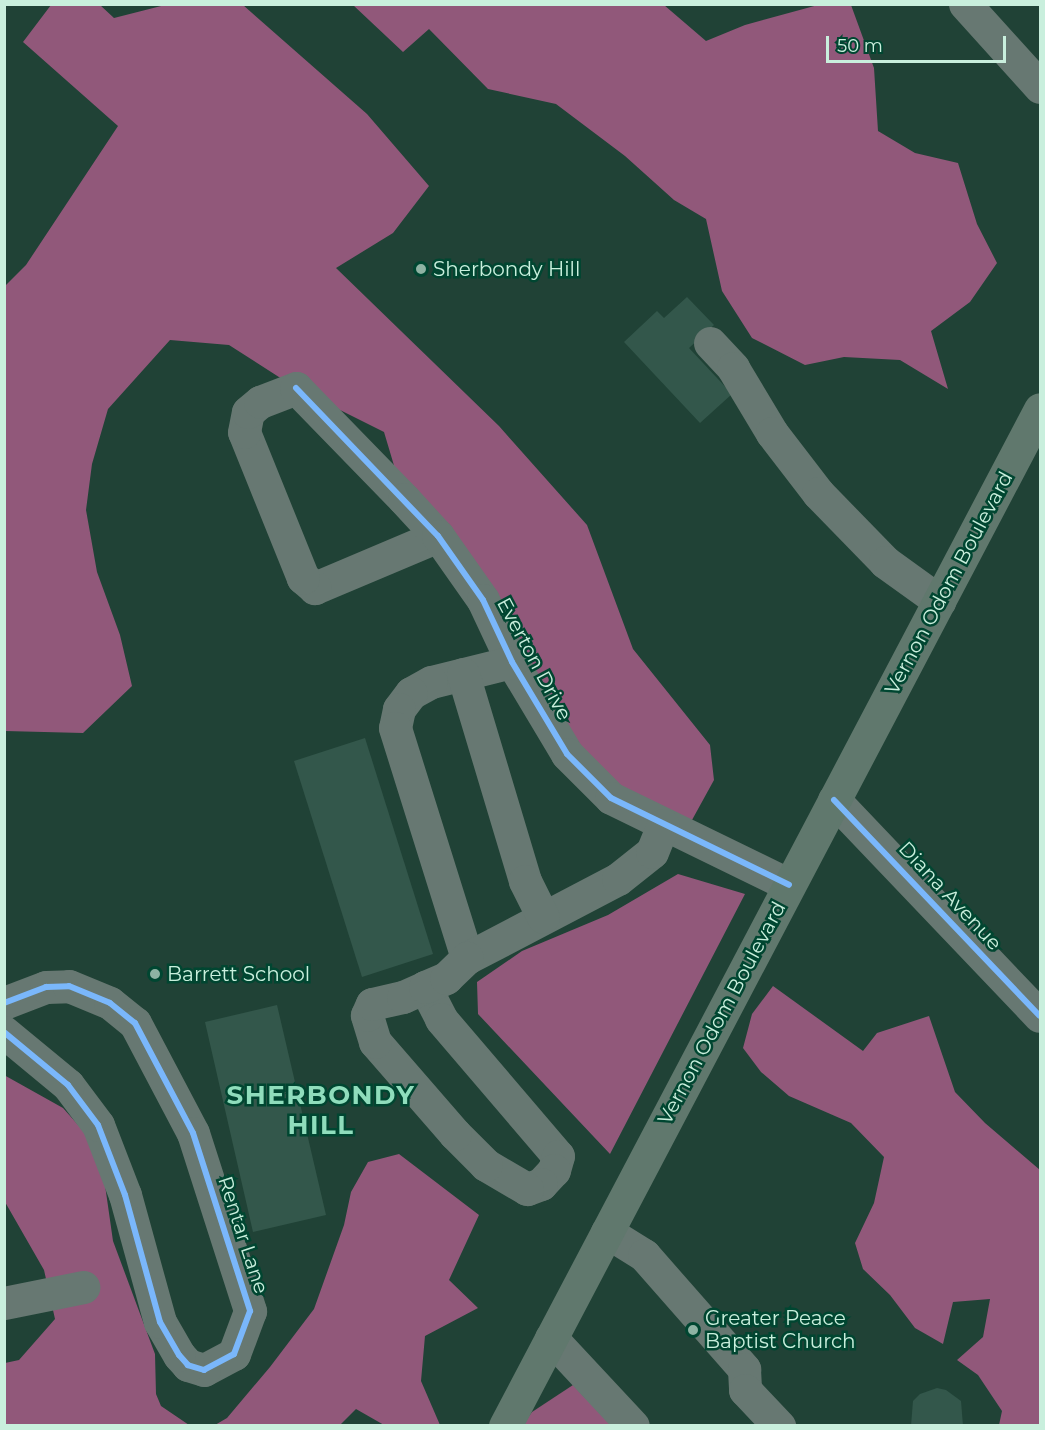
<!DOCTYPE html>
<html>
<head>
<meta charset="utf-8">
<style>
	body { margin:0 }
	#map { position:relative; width:1045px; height:1430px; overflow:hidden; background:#204236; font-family:Montserrat,sans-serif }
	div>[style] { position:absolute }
	.forest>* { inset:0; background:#91587a }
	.building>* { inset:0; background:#33574b }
	.minor>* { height:33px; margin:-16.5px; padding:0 16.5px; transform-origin:16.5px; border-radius:16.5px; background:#677872 }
	.major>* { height:33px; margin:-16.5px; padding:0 16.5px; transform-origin:16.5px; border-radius:16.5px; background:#60786d }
	.cycleway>* { height:6px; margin:-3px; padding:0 3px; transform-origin:3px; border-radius:3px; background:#7ab7fb }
	.dots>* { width:16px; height:16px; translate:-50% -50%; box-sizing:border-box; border:3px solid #004631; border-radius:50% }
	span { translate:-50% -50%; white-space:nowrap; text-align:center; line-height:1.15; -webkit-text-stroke:5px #004631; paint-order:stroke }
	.poi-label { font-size:20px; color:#c9efdd }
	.left { translate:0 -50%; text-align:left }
	.street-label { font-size:20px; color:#c9efdd }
	.district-label { font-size:26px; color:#8fddbc; font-weight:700; letter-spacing:1.5px }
	.frame { position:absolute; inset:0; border:6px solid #c9efdd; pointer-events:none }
	.scale { position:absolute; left:826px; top:36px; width:180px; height:27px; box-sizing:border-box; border:3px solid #c9efdd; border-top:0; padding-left:8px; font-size:18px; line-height:21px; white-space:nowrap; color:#c9efdd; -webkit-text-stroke:4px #004631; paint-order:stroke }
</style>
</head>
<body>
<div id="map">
	<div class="forest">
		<i style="clip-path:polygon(51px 5px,100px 5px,114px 18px,165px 5px,243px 5px,367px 114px,429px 186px,393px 233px,336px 268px,499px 426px,587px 525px,633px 649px,710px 745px,714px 780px,692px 820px,632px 799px,583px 752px,404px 499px,384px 432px,296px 388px,229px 345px,170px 340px,108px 409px,92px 464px,86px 510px,97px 572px,120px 635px,132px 686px,83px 733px,5px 731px,5px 286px,26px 265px,118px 126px,23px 42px)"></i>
		<i style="clip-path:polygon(353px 5px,664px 5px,706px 41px,745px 25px,818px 5px,851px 5px,874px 68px,878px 131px,915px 153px,958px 163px,977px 224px,997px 263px,970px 302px,931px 331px,948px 389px,900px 360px,844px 357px,805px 365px,752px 338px,722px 291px,706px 219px,674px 200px,625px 156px,556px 104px,488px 89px,429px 29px,403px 52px)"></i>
		<i style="clip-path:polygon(678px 874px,745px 894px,610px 1154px,478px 1014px,477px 982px,522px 951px,608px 915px)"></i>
		<i style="clip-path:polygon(773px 986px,863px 1051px,877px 1033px,929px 1016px,955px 1092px,985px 1123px,1040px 1170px,1040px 1425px,999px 1425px,1002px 1411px,978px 1375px,957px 1360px,983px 1337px,990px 1299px,953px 1302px,943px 1344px,915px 1328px,890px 1295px,863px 1269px,855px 1243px,874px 1203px,884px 1157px,851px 1123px,789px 1096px,761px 1072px,743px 1048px,752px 1014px)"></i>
		<i style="clip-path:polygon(4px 1075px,63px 1108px,87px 1135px,102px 1164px,113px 1241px,155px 1354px,156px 1394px,161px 1406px,189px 1425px,5px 1425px,5px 1363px,19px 1360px,55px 1319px,44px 1270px,5px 1202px)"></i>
		<i style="clip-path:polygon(399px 1154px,479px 1215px,449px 1280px,478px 1308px,425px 1336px,421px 1381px,440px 1425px,384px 1425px,356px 1409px,340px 1425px,215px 1425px,227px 1418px,270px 1367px,314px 1309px,344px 1225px,351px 1192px,368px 1162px)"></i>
		<i style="clip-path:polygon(573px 1385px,612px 1426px,522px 1426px,532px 1412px)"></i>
	</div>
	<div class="building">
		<i style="clip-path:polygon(687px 297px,714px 325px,689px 348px,732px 394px,700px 423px,624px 342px,657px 311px,664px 318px)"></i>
		<i style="clip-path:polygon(365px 738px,433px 954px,362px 977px,294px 761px)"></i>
		<i style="clip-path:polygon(277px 1005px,326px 1215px,253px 1232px,205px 1022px)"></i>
		<i style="clip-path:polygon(937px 1388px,946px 1390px,961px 1401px,963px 1426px,911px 1426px,913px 1401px,920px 1394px)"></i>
	</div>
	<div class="minor">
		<i style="left:965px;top:4px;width:112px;rotate:47.9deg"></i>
		<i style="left:710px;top:343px;width:34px;rotate:47deg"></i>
		<i style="left:733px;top:368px;width:76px;rotate:59deg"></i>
		<i style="left:772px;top:433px;width:76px;rotate:52.5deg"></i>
		<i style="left:818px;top:493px;width:96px;rotate:45.8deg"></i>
		<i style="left:885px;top:562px;width:67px;rotate:35.8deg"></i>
		<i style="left:438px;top:536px;width:134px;rotate:157.1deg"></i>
		<i style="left:315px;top:588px;width:16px;rotate:-140deg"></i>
		<i style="left:303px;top:578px;width:157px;rotate:-112deg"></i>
		<i style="left:244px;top:432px;width:20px;rotate:-79deg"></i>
		<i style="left:248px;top:412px;width:16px;rotate:-40deg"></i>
		<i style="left:260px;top:402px;width:39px;rotate:-21deg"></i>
		<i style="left:296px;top:388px;width:155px;rotate:45.8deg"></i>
		<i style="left:404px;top:499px;width:50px;rotate:47.4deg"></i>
		<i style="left:438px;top:536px;width:78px;rotate:54.9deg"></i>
		<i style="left:483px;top:600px;width:68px;rotate:64.9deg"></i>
		<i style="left:512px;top:662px;width:107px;rotate:59.1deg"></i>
		<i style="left:567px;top:754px;width:62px;rotate:45deg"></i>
		<i style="left:611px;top:798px;width:198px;rotate:26deg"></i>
		<i style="left:512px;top:662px;width:83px;rotate:166.1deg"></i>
		<i style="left:431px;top:682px;width:23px;rotate:151deg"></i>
		<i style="left:411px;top:693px;width:20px;rotate:127deg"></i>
		<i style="left:399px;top:709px;width:19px;rotate:102deg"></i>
		<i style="left:395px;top:728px;width:241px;rotate:72.6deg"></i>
		<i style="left:467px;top:958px;width:170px;rotate:-27.6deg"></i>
		<i style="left:618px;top:879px;width:43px;rotate:-38.5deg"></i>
		<i style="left:652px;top:852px;width:29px;rotate:-68deg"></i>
		<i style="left:463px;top:674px;width:216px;rotate:73.3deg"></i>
		<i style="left:525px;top:881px;width:40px;rotate:63.4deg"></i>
		<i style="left:834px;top:800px;width:298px;rotate:46.4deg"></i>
		<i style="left:425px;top:987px;width:36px;rotate:63deg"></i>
		<i style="left:441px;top:1019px;width:180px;rotate:49.5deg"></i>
		<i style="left:558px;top:1156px;width:15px;rotate:106deg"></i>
		<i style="left:554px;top:1170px;width:19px;rotate:133deg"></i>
		<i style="left:541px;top:1184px;width:15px;rotate:160deg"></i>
		<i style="left:527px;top:1189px;width:48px;rotate:-149.7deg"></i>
		<i style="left:486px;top:1165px;width:44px;rotate:-135deg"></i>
		<i style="left:455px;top:1134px;width:122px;rotate:-131deg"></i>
		<i style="left:375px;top:1042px;width:28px;rotate:-107deg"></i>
		<i style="left:367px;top:1015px;width:12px;rotate:-66deg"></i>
		<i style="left:372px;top:1004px;width:32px;rotate:-13deg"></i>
		<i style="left:403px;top:997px;width:24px;rotate:-24deg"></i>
		<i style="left:425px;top:987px;width:23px;rotate:-23deg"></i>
		<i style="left:446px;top:978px;width:29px;rotate:-44deg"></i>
		<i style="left:4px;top:1003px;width:45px;rotate:-20.9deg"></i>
		<i style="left:46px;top:987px;width:23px;rotate:-2deg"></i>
		<i style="left:69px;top:986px;width:44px;rotate:22.5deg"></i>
		<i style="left:110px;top:1003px;width:32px;rotate:39deg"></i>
		<i style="left:135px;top:1023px;width:124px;rotate:62.2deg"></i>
		<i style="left:193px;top:1133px;width:187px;rotate:72.2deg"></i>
		<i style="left:250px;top:1311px;width:46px;rotate:110.4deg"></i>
		<i style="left:234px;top:1354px;width:34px;rotate:152deg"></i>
		<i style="left:204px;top:1370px;width:17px;rotate:-163deg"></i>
		<i style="left:188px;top:1365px;width:13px;rotate:-132deg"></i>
		<i style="left:179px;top:1355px;width:38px;rotate:-120deg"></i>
		<i style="left:160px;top:1322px;width:132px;rotate:-105.4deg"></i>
		<i style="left:125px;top:1195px;width:75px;rotate:-111.1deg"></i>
		<i style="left:98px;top:1125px;width:50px;rotate:-126.9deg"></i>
		<i style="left:68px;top:1085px;width:83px;rotate:-140.4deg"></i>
		<i style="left:607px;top:1232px;width:44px;rotate:31.9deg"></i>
		<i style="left:644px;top:1255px;width:152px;rotate:48.7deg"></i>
		<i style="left:744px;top:1369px;width:21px;rotate:87deg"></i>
		<i style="left:745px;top:1390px;width:50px;rotate:46.6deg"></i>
		<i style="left:4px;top:1303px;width:81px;rotate:-11.4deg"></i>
		<i style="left:551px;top:1338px;width:120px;rotate:47deg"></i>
	</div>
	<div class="major">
		<i style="left:505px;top:1426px;width:1149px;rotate:-62.25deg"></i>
	</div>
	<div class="cycleway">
		<i style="left:296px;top:388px;width:205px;rotate:46.2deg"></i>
		<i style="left:438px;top:536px;width:78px;rotate:54.9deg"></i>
		<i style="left:483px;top:600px;width:68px;rotate:64.9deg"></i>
		<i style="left:512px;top:662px;width:107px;rotate:59.1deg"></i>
		<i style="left:567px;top:754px;width:62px;rotate:45deg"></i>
		<i style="left:611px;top:798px;width:198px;rotate:26deg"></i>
		<i style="left:834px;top:800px;width:298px;rotate:46.4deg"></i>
		<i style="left:4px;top:1003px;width:45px;rotate:-20.9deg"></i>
		<i style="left:46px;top:987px;width:23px;rotate:-2deg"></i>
		<i style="left:69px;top:986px;width:44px;rotate:22.5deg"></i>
		<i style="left:110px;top:1003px;width:32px;rotate:39deg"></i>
		<i style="left:135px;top:1023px;width:124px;rotate:62.2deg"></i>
		<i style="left:193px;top:1133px;width:187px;rotate:72.2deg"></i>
		<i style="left:250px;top:1311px;width:46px;rotate:110.4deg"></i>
		<i style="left:234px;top:1354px;width:34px;rotate:152deg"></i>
		<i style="left:204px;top:1370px;width:17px;rotate:-163deg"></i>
		<i style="left:188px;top:1365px;width:13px;rotate:-132deg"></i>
		<i style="left:179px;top:1355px;width:38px;rotate:-120deg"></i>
		<i style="left:160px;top:1322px;width:132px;rotate:-105.4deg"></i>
		<i style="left:125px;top:1195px;width:75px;rotate:-111.1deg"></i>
		<i style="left:98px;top:1125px;width:50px;rotate:-126.9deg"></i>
		<i style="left:68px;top:1085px;width:83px;rotate:-140.4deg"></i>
	</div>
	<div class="dots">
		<i style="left:421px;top:269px;background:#8eb2a3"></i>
		<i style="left:155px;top:974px;background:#8eb2a3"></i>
		<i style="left:693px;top:1330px;background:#8eb2a3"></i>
	</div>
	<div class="poi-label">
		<span class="left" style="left:433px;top:269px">Sherbondy Hill</span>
		<span class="left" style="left:167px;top:974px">Barrett School</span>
		<span class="left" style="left:705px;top:1330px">Greater Peace<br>Baptist Church</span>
	</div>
	<div class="street-label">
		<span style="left:949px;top:583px;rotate:-62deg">Vernon Odom Boulevard</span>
		<span style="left:534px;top:659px;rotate:62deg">Everton Drive</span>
		<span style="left:950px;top:896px;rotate:47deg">Diana Avenue</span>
		<span style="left:722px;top:1013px;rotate:-62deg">Vernon Odom Boulevard</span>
		<span style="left:243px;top:1235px;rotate:72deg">Rentar Lane</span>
	</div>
	<div class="district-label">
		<span style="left:321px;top:1111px">SHERBONDY<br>HILL</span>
	</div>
	<div class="frame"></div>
	<div class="scale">50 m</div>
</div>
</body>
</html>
